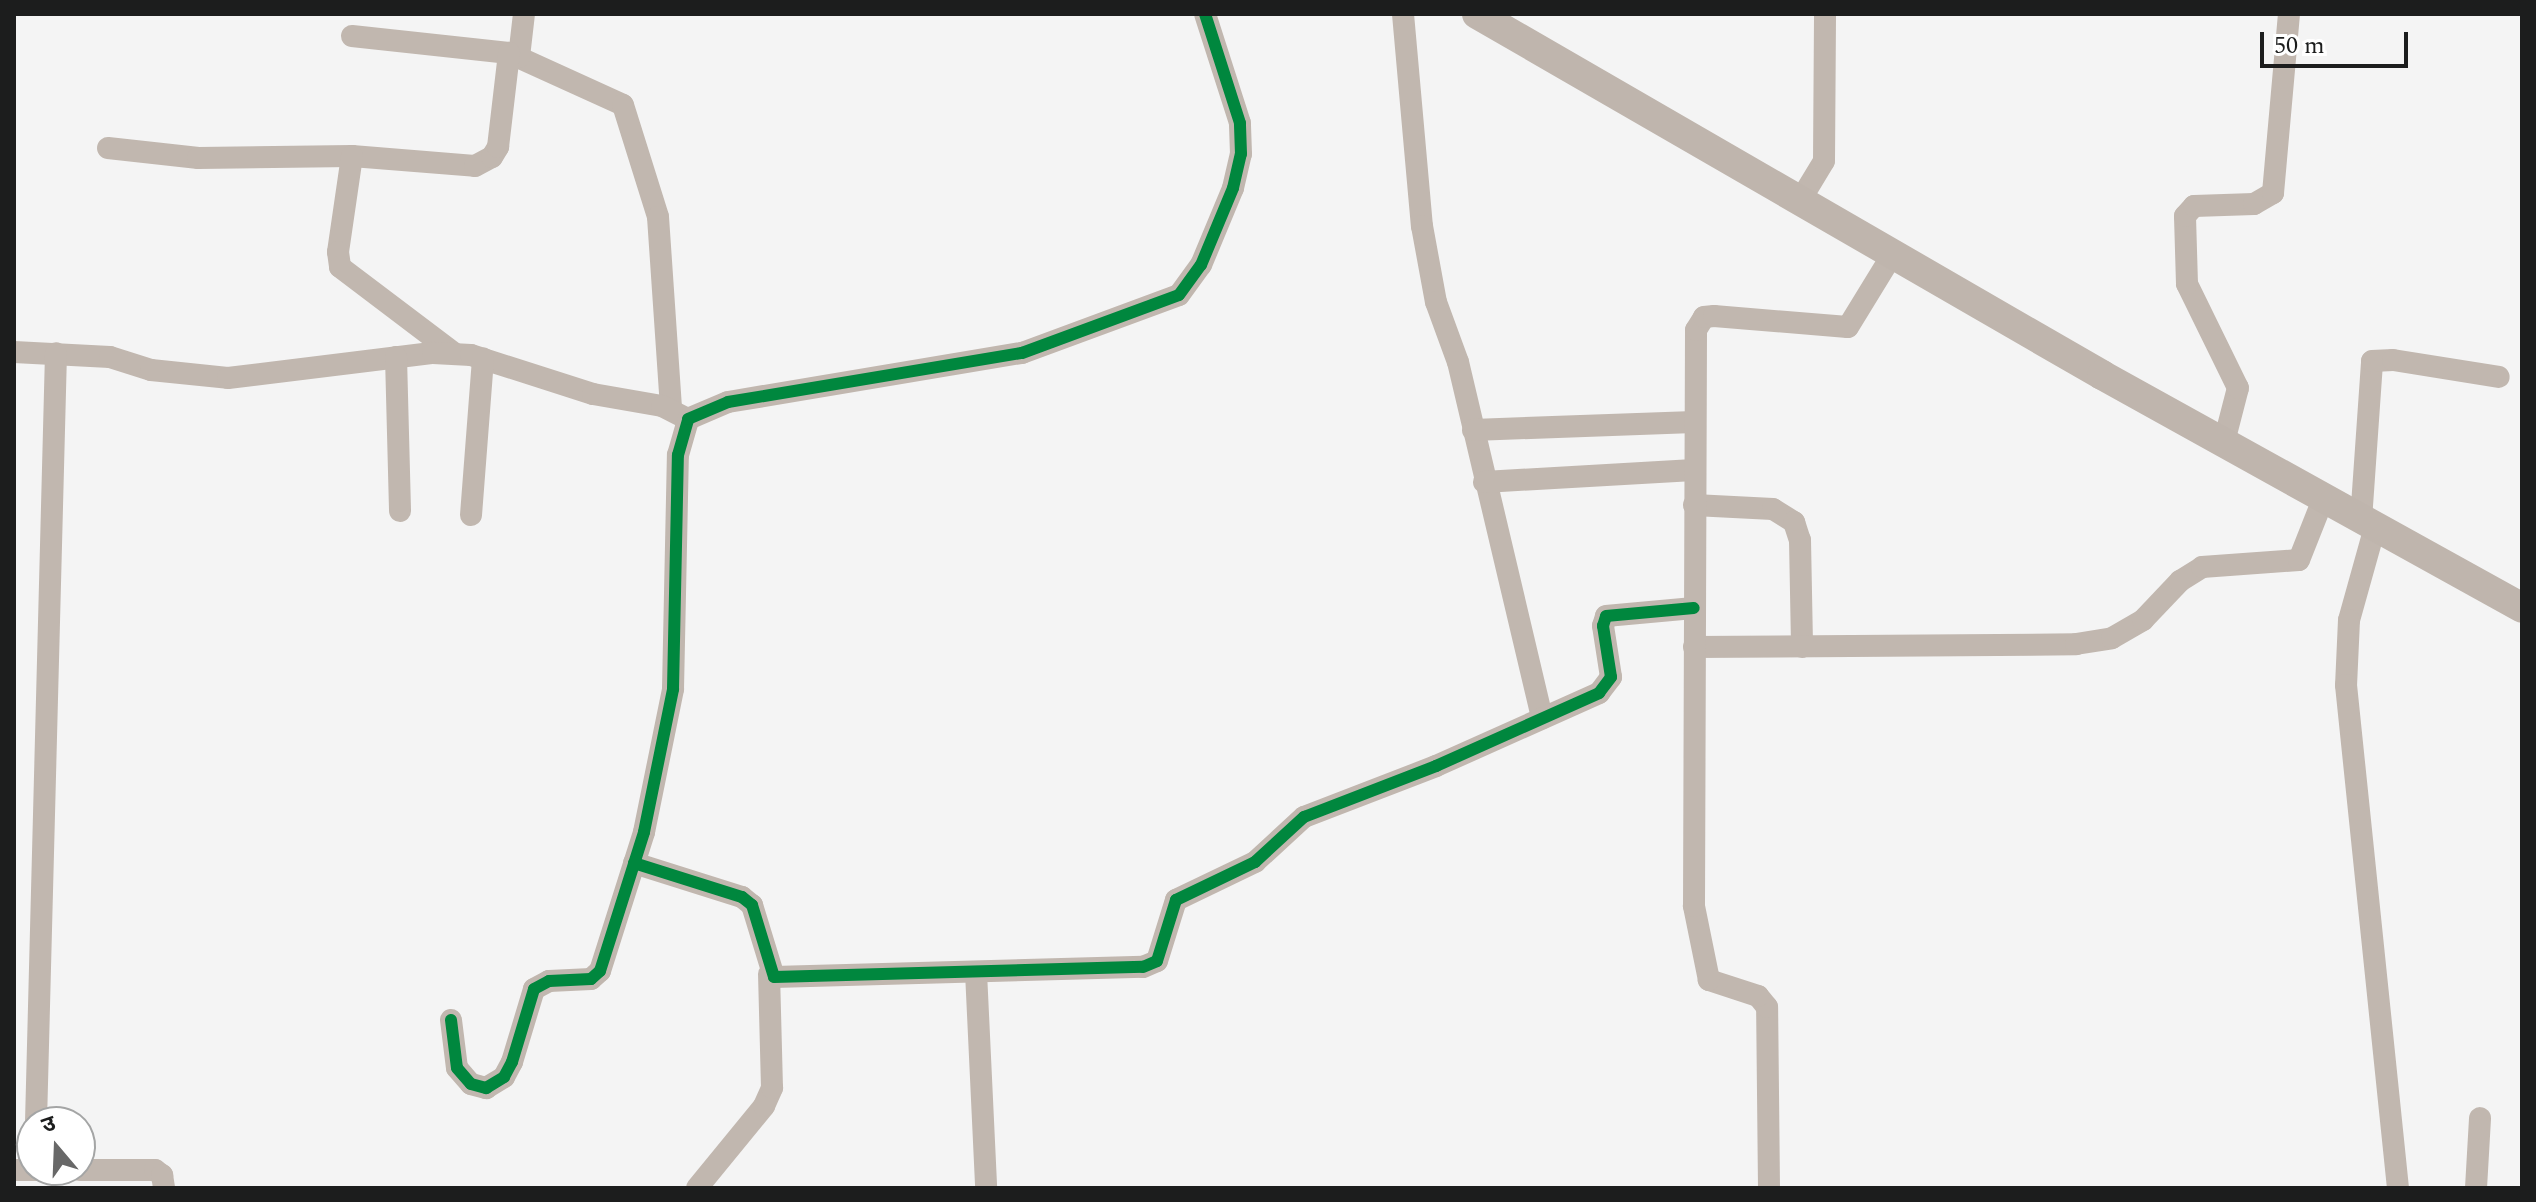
<!DOCTYPE html>
<html>
<head>
<meta charset="utf-8">
<style>
	body { margin:0 }
	#map { position:relative; width:2536px; height:1202px; overflow:hidden; background:#f4f4f4; font-family:Spectral,"Noto Sans Devanagari",serif }
	div>[style] { position:absolute }
	.minor>* { height:22px; margin:-11px; padding:0 11px; transform-origin:11px; border-radius:11px; background:#c1b7af }
	.secondary>* { height:30px; margin:-15px; padding:0 15px; transform-origin:15px; border-radius:15px; background:#bfb5ad }
	.cycleway>* { height:12px; margin:-6px; padding:0 6px; transform-origin:6px; border-radius:6px; background:#00873e }
	span { translate:-50% -50%; white-space:nowrap; text-align:center; line-height:1.15; -webkit-text-stroke:6px #fff; paint-order:stroke }
	.frame { position:absolute; inset:0; border:16px solid #1c1d1d; pointer-events:none }
	.north { position:absolute; left:16px; top:1106px; width:80px; height:80px; box-sizing:border-box; background:#fff; border:2px solid #a4a5a5; border-radius:50%; rotate:341deg; font-size:22px; font-weight:700; line-height:32px; text-align:center; color:#1c1d1d }
	.north::after { content:''; display:block; margin:auto; width:28px; height:36px; background:#686868; clip-path:polygon(50% 0,100% 100%,50% 72%,0 100%) }
	.scale { position:absolute; left:2260px; top:32px; width:148px; height:36px; box-sizing:border-box; border:4px solid #1c1d1d; border-top:0; padding-left:10px; font-size:24px; line-height:28px; white-space:nowrap; color:#1c1d1d; -webkit-text-stroke:6px #fff; paint-order:stroke }
</style>
</head>
<body>
<div id="map">
	<div class="minor">
		<i style="left:1403px;top:14px;width:213px;rotate:84.9deg"></i>
		<i style="left:1422px;top:226px;width:77px;rotate:79.6deg"></i>
		<i style="left:1436px;top:302px;width:64px;rotate:69.9deg"></i>
		<i style="left:1458px;top:362px;width:366px;rotate:76.7deg"></i>
		<i style="left:352px;top:36px;width:158px;rotate:6.2deg"></i>
		<i style="left:509px;top:53px;width:125px;rotate:24.5deg"></i>
		<i style="left:623px;top:105px;width:117px;rotate:72.6deg"></i>
		<i style="left:658px;top:217px;width:193px;rotate:86.1deg"></i>
		<i style="left:519px;top:57px;width:43px;rotate:-83.4deg"></i>
		<i style="left:108px;top:148px;width:91px;rotate:6.3deg"></i>
		<i style="left:198px;top:158px;width:154px;rotate:-0.7deg"></i>
		<i style="left:352px;top:156px;width:123px;rotate:4.6deg"></i>
		<i style="left:475px;top:166px;width:19px;rotate:-28deg"></i>
		<i style="left:492px;top:157px;width:12px;rotate:-59deg"></i>
		<i style="left:498px;top:147px;width:95px;rotate:-83.3deg"></i>
		<i style="left:352px;top:156px;width:97px;rotate:98.3deg"></i>
		<i style="left:338px;top:252px;width:15px;rotate:82deg"></i>
		<i style="left:340px;top:267px;width:144px;rotate:37.1deg"></i>
		<i style="left:1801px;top:199px;width:44px;rotate:-58.8deg"></i>
		<i style="left:1824px;top:161px;width:147px;rotate:-89.6deg"></i>
		<i style="left:14px;top:352px;width:96px;rotate:3deg"></i>
		<i style="left:110px;top:357px;width:43px;rotate:17.6deg"></i>
		<i style="left:151px;top:370px;width:77px;rotate:5.9deg"></i>
		<i style="left:228px;top:378px;width:207px;rotate:-7deg"></i>
		<i style="left:433px;top:353px;width:38px;rotate:3deg"></i>
		<i style="left:471px;top:355px;width:128px;rotate:17.7deg"></i>
		<i style="left:593px;top:394px;width:70px;rotate:9.9deg"></i>
		<i style="left:662px;top:406px;width:29px;rotate:27deg"></i>
		<i style="left:396px;top:357px;width:154px;rotate:88.5deg"></i>
		<i style="left:1473px;top:430px;width:221px;rotate:-2.1deg"></i>
		<i style="left:2224px;top:442px;width:56px;rotate:-75.5deg"></i>
		<i style="left:2238px;top:388px;width:116px;rotate:-116.1deg"></i>
		<i style="left:2187px;top:284px;width:68px;rotate:-91.7deg"></i>
		<i style="left:2185px;top:216px;width:13px;rotate:-48deg"></i>
		<i style="left:2194px;top:206px;width:60px;rotate:-1.9deg"></i>
		<i style="left:2254px;top:204px;width:22px;rotate:-30deg"></i>
		<i style="left:2273px;top:193px;width:180px;rotate:-84.9deg"></i>
		<i style="left:1484px;top:482px;width:210px;rotate:-3.3deg"></i>
		<i style="left:1694px;top:505px;width:79px;rotate:2.9deg"></i>
		<i style="left:1773px;top:509px;width:25px;rotate:32deg"></i>
		<i style="left:1794px;top:522px;width:19px;rotate:72deg"></i>
		<i style="left:1800px;top:540px;width:107px;rotate:88.9deg"></i>
		<i style="left:471px;top:515px;width:157px;rotate:-85.6deg"></i>
		<i style="left:2361px;top:520px;width:159px;rotate:-86deg"></i>
		<i style="left:2372px;top:361px;width:21px;rotate:-3deg"></i>
		<i style="left:2393px;top:360px;width:107px;rotate:9.1deg"></i>
		<i style="left:2375px;top:527px;width:97px;rotate:105.6deg"></i>
		<i style="left:2349px;top:620px;width:65px;rotate:92.6deg"></i>
		<i style="left:2346px;top:685px;width:506px;rotate:84.1deg"></i>
		<i style="left:1694px;top:647px;width:382px;rotate:-0.4deg"></i>
		<i style="left:2076px;top:644px;width:36px;rotate:-9deg"></i>
		<i style="left:2112px;top:638px;width:36px;rotate:-30deg"></i>
		<i style="left:2143px;top:620px;width:54px;rotate:-46.5deg"></i>
		<i style="left:2180px;top:581px;width:26px;rotate:-32deg"></i>
		<i style="left:2202px;top:567px;width:97px;rotate:-4.1deg"></i>
		<i style="left:2299px;top:560px;width:68px;rotate:-68.4deg"></i>
		<i style="left:634px;top:863px;width:113px;rotate:17.5deg"></i>
		<i style="left:742px;top:897px;width:13px;rotate:39deg"></i>
		<i style="left:752px;top:905px;width:75px;rotate:73deg"></i>
		<i style="left:774px;top:977px;width:369px;rotate:-1.6deg"></i>
		<i style="left:1143px;top:967px;width:15px;rotate:-23deg"></i>
		<i style="left:1157px;top:961px;width:64px;rotate:-72.7deg"></i>
		<i style="left:1176px;top:900px;width:88px;rotate:-25.7deg"></i>
		<i style="left:1255px;top:862px;width:67px;rotate:-42.6deg"></i>
		<i style="left:1304px;top:817px;width:142px;rotate:-21.1deg"></i>
		<i style="left:1436px;top:766px;width:179px;rotate:-24.1deg"></i>
		<i style="left:1599px;top:693px;width:20px;rotate:-53deg"></i>
		<i style="left:1611px;top:677px;width:52px;rotate:-98.9deg"></i>
		<i style="left:1603px;top:626px;width:10px;rotate:-73deg"></i>
		<i style="left:1606px;top:616px;width:88px;rotate:-5.2deg"></i>
		<i style="left:976px;top:972px;width:216px;rotate:87.3deg"></i>
		<i style="left:451px;top:1020px;width:48px;rotate:82.9deg"></i>
		<i style="left:457px;top:1068px;width:21px;rotate:49deg"></i>
		<i style="left:471px;top:1084px;width:16px;rotate:15deg"></i>
		<i style="left:486px;top:1088px;width:21px;rotate:-31deg"></i>
		<i style="left:504px;top:1077px;width:17px;rotate:-62deg"></i>
		<i style="left:512px;top:1062px;width:76px;rotate:-73.2deg"></i>
		<i style="left:534px;top:989px;width:17px;rotate:-28deg"></i>
		<i style="left:549px;top:981px;width:42px;rotate:-2.7deg"></i>
		<i style="left:591px;top:979px;width:12px;rotate:-42deg"></i>
		<i style="left:600px;top:971px;width:146px;rotate:-72.4deg"></i>
		<i style="left:644px;top:832px;width:146px;rotate:-78.5deg"></i>
		<i style="left:673px;top:689px;width:234px;rotate:-88.8deg"></i>
		<i style="left:678px;top:455px;width:37px;rotate:-74deg"></i>
		<i style="left:688px;top:419px;width:43px;rotate:-23deg"></i>
		<i style="left:728px;top:402px;width:298px;rotate:-9.5deg"></i>
		<i style="left:1022px;top:353px;width:167px;rotate:-20.3deg"></i>
		<i style="left:1179px;top:295px;width:37px;rotate:-54deg"></i>
		<i style="left:1201px;top:265px;width:83px;rotate:-67.4deg"></i>
		<i style="left:1233px;top:188px;width:35px;rotate:-77deg"></i>
		<i style="left:1241px;top:154px;width:31px;rotate:-92deg"></i>
		<i style="left:1240px;top:123px;width:114px;rotate:-107.8deg"></i>
		<i style="left:36px;top:1122px;width:769px;rotate:-88.51deg"></i>
		<i style="left:14px;top:1170px;width:49px"></i>
		<i style="left:80px;top:1170px;width:75px"></i>
		<i style="left:155px;top:1170px;width:9px;rotate:36deg"></i>
		<i style="left:162px;top:1175px;width:13px;rotate:81deg"></i>
		<i style="left:697px;top:1188px;width:106px;rotate:-50.7deg"></i>
		<i style="left:764px;top:1106px;width:20px;rotate:-66deg"></i>
		<i style="left:772px;top:1088px;width:114px;rotate:-91.5deg"></i>
		<i style="left:1769px;top:1188px;width:181px;rotate:-90.6deg"></i>
		<i style="left:1767px;top:1007px;width:14px;rotate:-129deg"></i>
		<i style="left:1758px;top:996px;width:52px;rotate:-161.9deg"></i>
		<i style="left:1709px;top:980px;width:76px;rotate:-101.5deg"></i>
		<i style="left:1694px;top:906px;width:576px;rotate:-89.8deg"></i>
		<i style="left:1696px;top:330px;width:15px;rotate:-58deg"></i>
		<i style="left:1704px;top:317px;width:10px;rotate:-6deg"></i>
		<i style="left:1714px;top:316px;width:134px;rotate:4.7deg"></i>
		<i style="left:1848px;top:327px;width:88px;rotate:-58.5deg"></i>
		<i style="left:2476px;top:1188px;width:70px;rotate:-86.7deg"></i>
	</div>
	<div class="secondary">
		<i style="left:1477px;top:14px;width:722px;rotate:30.01deg"></i>
		<i style="left:2102px;top:375px;width:480px;rotate:29deg"></i>
	</div>
	<div class="cycleway">
		<i style="left:634px;top:863px;width:113px;rotate:17.5deg"></i>
		<i style="left:742px;top:897px;width:13px;rotate:39deg"></i>
		<i style="left:752px;top:905px;width:75px;rotate:73deg"></i>
		<i style="left:774px;top:977px;width:369px;rotate:-1.6deg"></i>
		<i style="left:1143px;top:967px;width:15px;rotate:-23deg"></i>
		<i style="left:1157px;top:961px;width:64px;rotate:-72.7deg"></i>
		<i style="left:1176px;top:900px;width:88px;rotate:-25.7deg"></i>
		<i style="left:1255px;top:862px;width:67px;rotate:-42.6deg"></i>
		<i style="left:1304px;top:817px;width:142px;rotate:-21.1deg"></i>
		<i style="left:1436px;top:766px;width:179px;rotate:-24.1deg"></i>
		<i style="left:1599px;top:693px;width:20px;rotate:-53deg"></i>
		<i style="left:1611px;top:677px;width:52px;rotate:-98.9deg"></i>
		<i style="left:1603px;top:626px;width:10px;rotate:-73deg"></i>
		<i style="left:1606px;top:616px;width:88px;rotate:-5.2deg"></i>
		<i style="left:451px;top:1020px;width:48px;rotate:82.9deg"></i>
		<i style="left:457px;top:1068px;width:21px;rotate:49deg"></i>
		<i style="left:471px;top:1084px;width:16px;rotate:15deg"></i>
		<i style="left:486px;top:1088px;width:21px;rotate:-31deg"></i>
		<i style="left:504px;top:1077px;width:17px;rotate:-62deg"></i>
		<i style="left:512px;top:1062px;width:76px;rotate:-73.2deg"></i>
		<i style="left:534px;top:989px;width:17px;rotate:-28deg"></i>
		<i style="left:549px;top:981px;width:42px;rotate:-2.7deg"></i>
		<i style="left:591px;top:979px;width:12px;rotate:-42deg"></i>
		<i style="left:600px;top:971px;width:146px;rotate:-72.4deg"></i>
		<i style="left:644px;top:832px;width:146px;rotate:-78.5deg"></i>
		<i style="left:673px;top:689px;width:234px;rotate:-88.8deg"></i>
		<i style="left:678px;top:455px;width:37px;rotate:-74deg"></i>
		<i style="left:688px;top:419px;width:43px;rotate:-23deg"></i>
		<i style="left:728px;top:402px;width:298px;rotate:-9.5deg"></i>
		<i style="left:1022px;top:353px;width:167px;rotate:-20.3deg"></i>
		<i style="left:1179px;top:295px;width:37px;rotate:-54deg"></i>
		<i style="left:1201px;top:265px;width:83px;rotate:-67.4deg"></i>
		<i style="left:1233px;top:188px;width:35px;rotate:-77deg"></i>
		<i style="left:1241px;top:154px;width:31px;rotate:-92deg"></i>
		<i style="left:1240px;top:123px;width:114px;rotate:-107.8deg"></i>
	</div>
	<div class="frame"></div>
	<div class="north">उ</div>
	<div class="scale">50 m</div>
</div>
</body>
</html>
